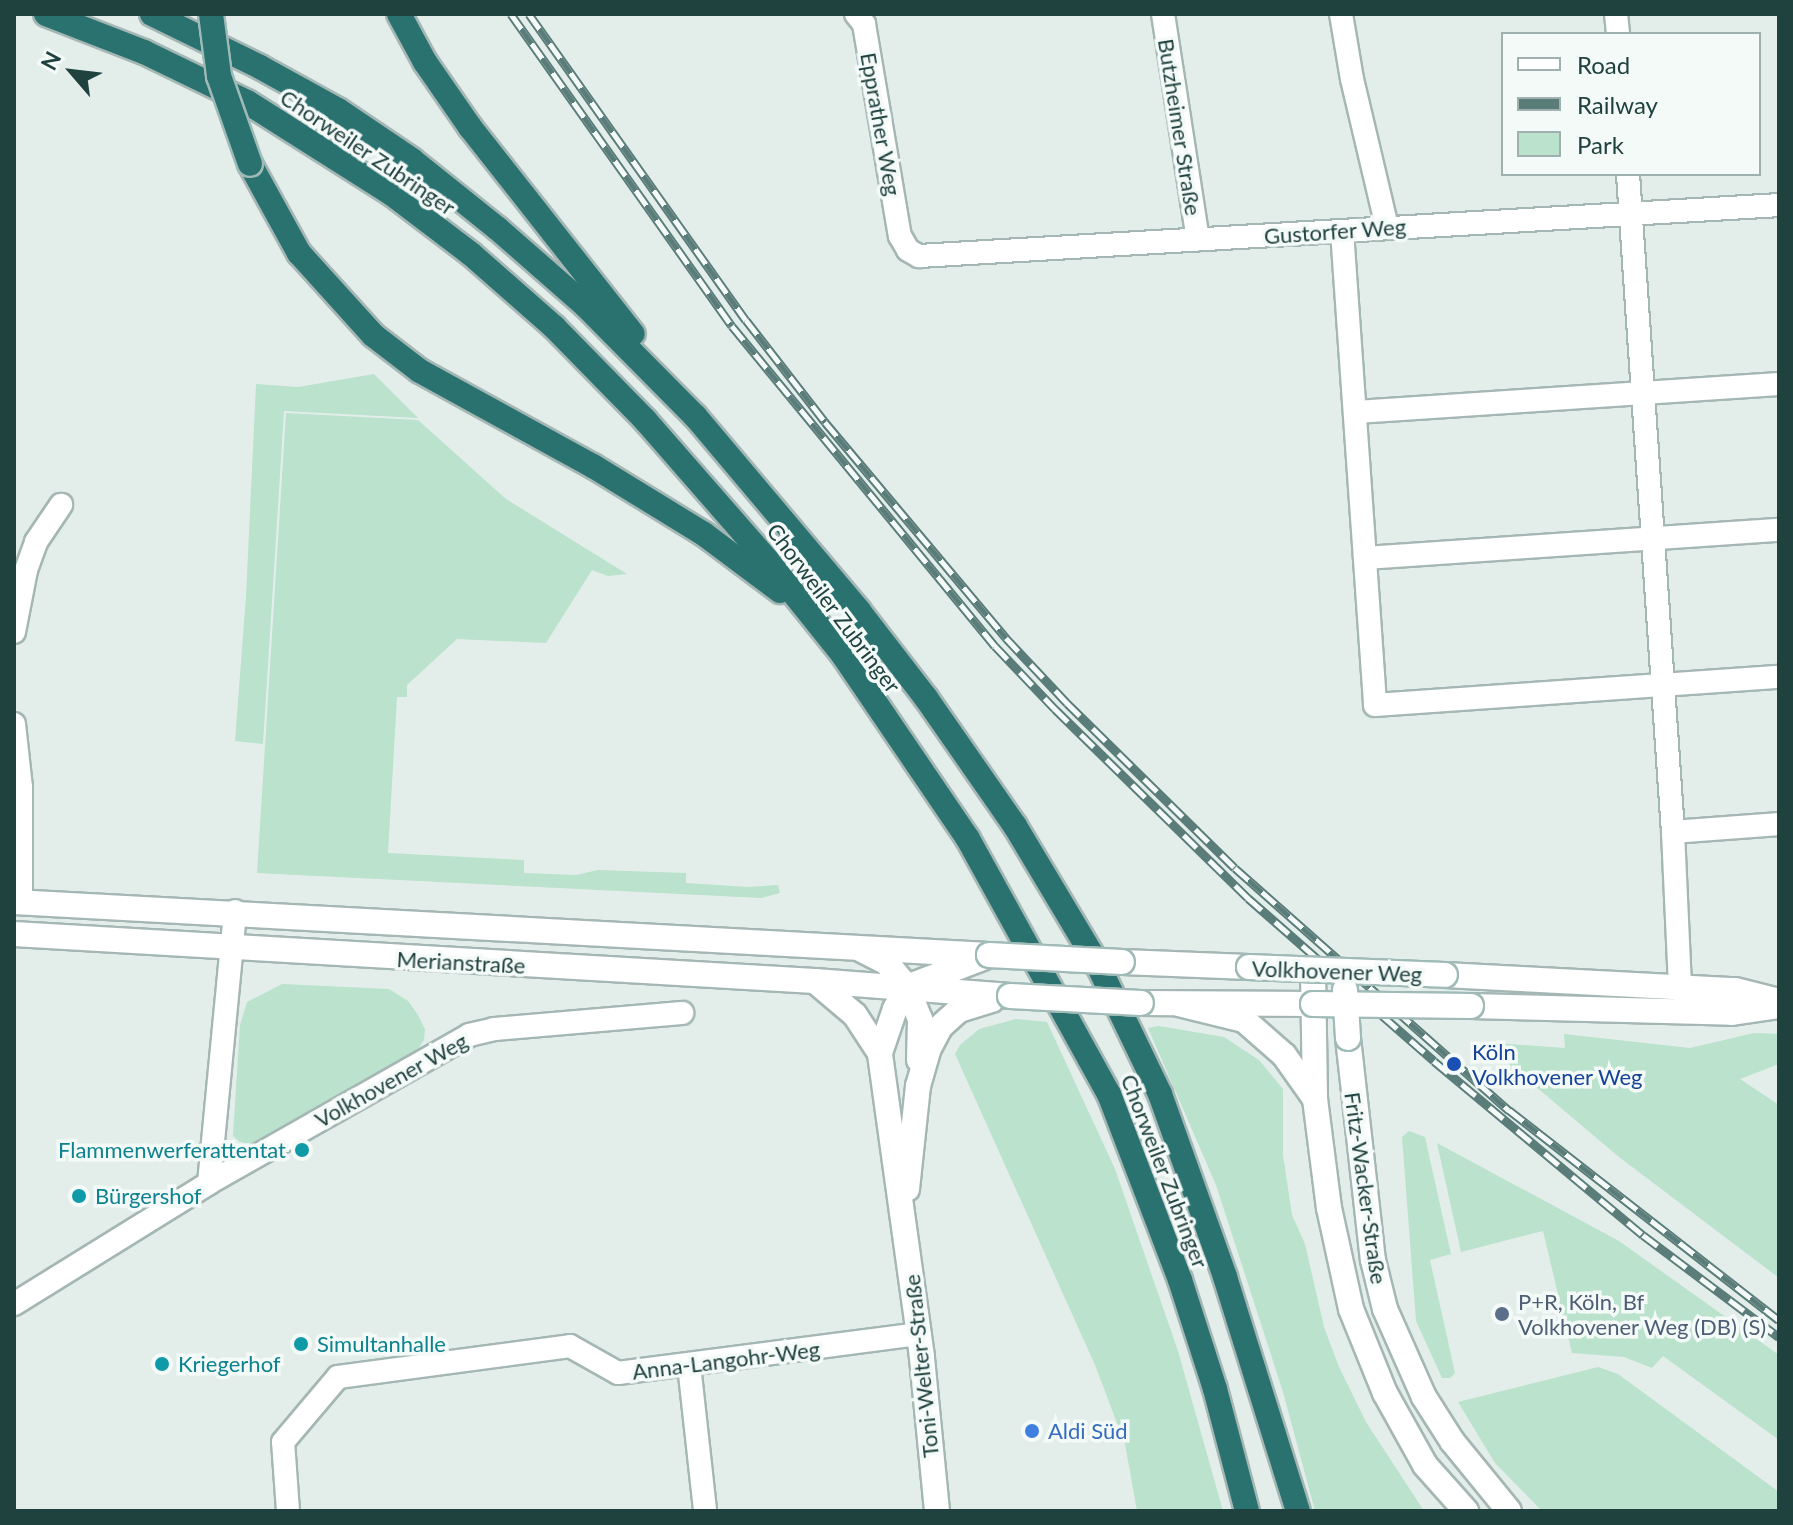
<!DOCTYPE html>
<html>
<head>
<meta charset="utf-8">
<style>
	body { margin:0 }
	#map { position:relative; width:1793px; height:1525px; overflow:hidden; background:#e3eeeb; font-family:Lato,sans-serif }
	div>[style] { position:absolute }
	.green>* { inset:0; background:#bae2cc }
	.roads { filter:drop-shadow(2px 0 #a5b7b4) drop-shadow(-2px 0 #a5b7b4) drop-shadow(0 2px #a5b7b4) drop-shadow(0 -2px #a5b7b4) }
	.street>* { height:22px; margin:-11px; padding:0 11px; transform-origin:11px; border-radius:11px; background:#fff }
	.secondary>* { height:24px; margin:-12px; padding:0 12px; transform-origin:12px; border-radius:12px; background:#fff }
	.highway>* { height:24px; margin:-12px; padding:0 12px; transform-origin:12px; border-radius:12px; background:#29726f }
	.rail>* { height:9px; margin-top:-4.5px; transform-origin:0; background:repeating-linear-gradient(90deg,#f4faf8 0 18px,#5b7d7a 0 36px); box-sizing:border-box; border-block:2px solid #5b7d7a }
	.bridges { filter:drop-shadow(2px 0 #a0bbb7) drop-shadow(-2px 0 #a0bbb7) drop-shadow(0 2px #a0bbb7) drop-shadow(0 -2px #a0bbb7) }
	.secondary-bridge>* { height:24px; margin:-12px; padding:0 12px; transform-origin:12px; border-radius:12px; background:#fff }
	.highway-bridge>* { height:24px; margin:-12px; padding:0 12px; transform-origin:12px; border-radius:12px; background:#29726f }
	.dots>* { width:22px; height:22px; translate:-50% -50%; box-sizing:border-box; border:4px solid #f4faf8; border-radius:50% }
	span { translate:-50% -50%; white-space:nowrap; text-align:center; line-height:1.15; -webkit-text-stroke:7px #f4faf8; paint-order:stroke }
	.street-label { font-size:22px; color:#20423f }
	.transit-label { font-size:22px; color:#164399 }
	.left { translate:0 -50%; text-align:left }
	.culture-label { font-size:22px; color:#0d838f }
	.right { translate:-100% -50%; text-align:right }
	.service-label { font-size:22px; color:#4e5e75 }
	.shop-label { font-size:22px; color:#366cbe }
	.frame { position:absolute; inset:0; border:16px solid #20423f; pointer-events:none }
	.legend { position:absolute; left:1501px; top:32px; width:260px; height:144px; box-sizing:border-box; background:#f4faf8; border:2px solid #9fb0ae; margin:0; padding:10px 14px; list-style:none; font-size:24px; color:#20423f }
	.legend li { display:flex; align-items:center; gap:16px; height:40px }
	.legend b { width:40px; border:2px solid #9fb0ae }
	.north { position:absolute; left:32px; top:32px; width:80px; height:80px; -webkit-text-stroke:6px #f4faf8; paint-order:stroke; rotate:298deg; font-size:22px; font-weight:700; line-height:32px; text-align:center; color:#20423f }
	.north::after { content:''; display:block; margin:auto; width:28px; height:36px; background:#20423f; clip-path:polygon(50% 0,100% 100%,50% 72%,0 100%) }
</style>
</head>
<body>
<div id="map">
	<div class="green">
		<i style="clip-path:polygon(374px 374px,418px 418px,284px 411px,263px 744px,235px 741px,246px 596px,256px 384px,298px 387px)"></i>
		<i style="clip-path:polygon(286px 413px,418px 420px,506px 499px,627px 574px,608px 576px,592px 570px,546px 643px,457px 639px,407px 685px,407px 697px,397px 697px,388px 853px,524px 860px,524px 873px,576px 875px,598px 870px,686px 873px,686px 883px,748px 887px,778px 885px,780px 893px,761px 898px,257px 873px)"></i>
		<i style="clip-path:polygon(282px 984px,389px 989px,408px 1001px,418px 1015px,425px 1029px,424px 1040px,416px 1052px,270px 1141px,255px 1145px,240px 1142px,233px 1136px,240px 1025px,247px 1002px)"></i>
		<i style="clip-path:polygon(1016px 1019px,1047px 1022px,1115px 1169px,1178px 1351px,1223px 1511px,1137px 1511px,1125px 1444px,1095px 1365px,955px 1054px,960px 1045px,979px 1029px)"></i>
		<i style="clip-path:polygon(1159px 1026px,1224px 1037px,1259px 1060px,1283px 1089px,1283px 1155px,1292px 1215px,1305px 1244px,1324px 1327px,1339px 1367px,1366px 1422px,1424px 1511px,1315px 1511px,1283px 1392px,1216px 1185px,1148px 1028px)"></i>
		<i style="clip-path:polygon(1754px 1033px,1779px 1034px,1779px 1064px,1740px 1079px,1779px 1105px,1779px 1278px,1619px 1157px,1483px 1042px,1565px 1048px,1564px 1034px,1690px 1048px)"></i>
		<i style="clip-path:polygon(1409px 1131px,1425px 1137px,1451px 1254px,1430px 1260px,1455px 1373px,1450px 1378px,1442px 1378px,1416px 1321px,1402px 1137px)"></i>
		<i style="clip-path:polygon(1437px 1143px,1619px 1241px,1779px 1355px,1779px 1440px,1663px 1356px,1652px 1368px,1624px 1357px,1572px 1353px,1543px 1231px,1461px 1252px)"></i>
		<i style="clip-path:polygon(1598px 1367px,1618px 1374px,1779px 1492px,1779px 1511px,1542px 1511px,1495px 1463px,1458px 1402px)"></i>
	</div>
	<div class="roads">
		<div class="street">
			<i style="left:856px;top:14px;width:13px;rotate:51deg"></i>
			<i style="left:864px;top:24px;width:215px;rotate:80.4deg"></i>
			<i style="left:900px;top:236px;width:16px;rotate:60deg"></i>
			<i style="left:908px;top:250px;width:13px;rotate:29deg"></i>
			<i style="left:919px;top:256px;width:862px;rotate:-3.39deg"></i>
			<i style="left:1163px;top:14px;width:228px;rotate:81.2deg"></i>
			<i style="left:1341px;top:14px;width:66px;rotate:80.4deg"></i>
			<i style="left:1352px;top:79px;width:152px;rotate:76.7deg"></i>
			<i style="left:1616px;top:14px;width:20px;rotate:84deg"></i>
			<i style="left:1628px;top:174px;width:660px;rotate:86.09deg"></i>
			<i style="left:1673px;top:832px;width:157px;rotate:87.4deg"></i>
			<i style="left:1680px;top:989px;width:14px;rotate:54deg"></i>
			<i style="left:1342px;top:231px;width:475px;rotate:86deg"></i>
			<i style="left:1375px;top:705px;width:405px;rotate:-4deg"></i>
			<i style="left:1356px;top:412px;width:424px;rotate:-3.8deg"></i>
			<i style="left:1365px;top:558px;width:415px;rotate:-3.9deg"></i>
			<i style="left:14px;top:632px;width:63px;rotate:-79deg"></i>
			<i style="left:26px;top:570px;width:30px;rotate:-70deg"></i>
			<i style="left:36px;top:542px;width:45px;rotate:-56deg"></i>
			<i style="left:14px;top:724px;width:63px;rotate:83.7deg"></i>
			<i style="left:21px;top:787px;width:115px;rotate:90deg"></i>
			<i style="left:1673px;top:832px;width:106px;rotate:-4.3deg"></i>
			<i style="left:209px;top:1183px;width:273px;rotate:-84.5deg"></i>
			<i style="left:14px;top:1304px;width:229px;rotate:-31.8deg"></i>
			<i style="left:209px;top:1183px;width:299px;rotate:-29.6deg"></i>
			<i style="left:469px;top:1035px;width:26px;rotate:-13deg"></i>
			<i style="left:494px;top:1029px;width:189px;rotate:-4.9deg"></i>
			<i style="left:689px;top:1365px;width:147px;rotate:83.7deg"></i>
			<i style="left:288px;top:1511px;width:69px;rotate:-94.1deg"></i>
			<i style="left:283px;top:1442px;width:85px;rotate:-49.8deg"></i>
			<i style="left:338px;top:1377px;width:234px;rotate:-7.6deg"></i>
			<i style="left:570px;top:1346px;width:55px;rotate:29.4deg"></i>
			<i style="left:618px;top:1373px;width:304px;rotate:-7.4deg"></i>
		</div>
		<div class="secondary">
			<i style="left:14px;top:902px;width:976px;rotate:3.11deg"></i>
			<i style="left:14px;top:934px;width:802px;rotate:3.36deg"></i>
			<i style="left:815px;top:981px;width:196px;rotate:4.4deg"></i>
			<i style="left:862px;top:950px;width:27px;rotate:27deg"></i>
			<i style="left:886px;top:962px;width:33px;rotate:50deg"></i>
			<i style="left:907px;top:987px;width:35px;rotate:68deg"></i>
			<i style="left:920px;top:1019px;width:41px;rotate:91.4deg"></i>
			<i style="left:1122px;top:962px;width:127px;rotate:2.3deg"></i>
			<i style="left:1313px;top:970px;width:129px;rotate:89.1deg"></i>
			<i style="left:1315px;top:1099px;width:110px;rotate:82.7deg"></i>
			<i style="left:1329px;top:1208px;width:103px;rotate:77.7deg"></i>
			<i style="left:1351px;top:1309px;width:91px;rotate:68deg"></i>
			<i style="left:1385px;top:1393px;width:82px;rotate:60.9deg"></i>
			<i style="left:1425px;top:1465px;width:62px;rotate:48.3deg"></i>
			<i style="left:1445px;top:975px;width:290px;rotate:3deg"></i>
			<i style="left:1735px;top:990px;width:45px;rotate:14deg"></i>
			<i style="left:815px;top:981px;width:52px;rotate:40.4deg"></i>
			<i style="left:855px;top:1015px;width:45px;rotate:56.7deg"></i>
			<i style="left:1141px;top:1003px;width:172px;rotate:0.3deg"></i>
			<i style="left:1179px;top:1004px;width:67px;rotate:13.8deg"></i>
			<i style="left:1244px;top:1020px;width:53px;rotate:41.2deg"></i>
			<i style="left:1284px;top:1055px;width:54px;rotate:54.8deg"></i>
			<i style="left:1471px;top:1006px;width:261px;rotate:1.5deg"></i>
			<i style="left:1732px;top:1013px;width:48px;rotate:-8.5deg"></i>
			<i style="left:1348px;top:1038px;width:223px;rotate:83.6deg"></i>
			<i style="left:1373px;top:1260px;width:50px;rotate:76.2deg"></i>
			<i style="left:1385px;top:1309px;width:96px;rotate:66.1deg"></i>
			<i style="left:1424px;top:1397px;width:52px;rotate:57.5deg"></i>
			<i style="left:1452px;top:1441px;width:90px;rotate:50.8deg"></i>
			<i style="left:907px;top:1189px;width:104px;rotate:-83.9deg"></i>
			<i style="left:918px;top:1086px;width:37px;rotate:-74deg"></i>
			<i style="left:928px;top:1050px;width:26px;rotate:-62deg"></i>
			<i style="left:940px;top:1027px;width:25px;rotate:-42deg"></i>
			<i style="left:959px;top:1010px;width:34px;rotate:-17deg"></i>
			<i style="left:937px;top:1511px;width:155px;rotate:-95.6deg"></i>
			<i style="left:922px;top:1357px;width:307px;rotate:-97.9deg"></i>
			<i style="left:880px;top:1053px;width:46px;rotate:-71.2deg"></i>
			<i style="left:895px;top:1009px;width:25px;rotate:-61deg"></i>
			<i style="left:907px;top:987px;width:81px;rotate:-20.9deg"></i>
		</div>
		<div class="highway">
			<i style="left:46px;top:14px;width:105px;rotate:21.2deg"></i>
			<i style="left:144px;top:52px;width:114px;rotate:25.9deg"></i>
			<i style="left:247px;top:102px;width:172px;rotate:32.4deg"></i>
			<i style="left:392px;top:194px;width:99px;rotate:37.2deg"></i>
			<i style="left:471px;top:254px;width:111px;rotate:41.3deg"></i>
			<i style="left:554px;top:327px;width:130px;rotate:45.6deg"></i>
			<i style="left:645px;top:420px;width:186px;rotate:48.9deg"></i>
			<i style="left:767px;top:560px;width:122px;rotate:51.3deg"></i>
			<i style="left:843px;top:655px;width:222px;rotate:55.8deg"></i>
			<i style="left:968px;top:839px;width:291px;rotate:61.1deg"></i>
			<i style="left:1109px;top:1094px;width:199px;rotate:69.1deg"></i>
			<i style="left:1180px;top:1280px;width:114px;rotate:72.2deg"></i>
			<i style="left:1215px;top:1389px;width:126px;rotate:75.3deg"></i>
			<i style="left:152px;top:14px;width:120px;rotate:26.1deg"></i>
			<i style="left:260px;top:67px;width:89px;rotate:28.9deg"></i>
			<i style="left:338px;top:110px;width:89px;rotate:34deg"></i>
			<i style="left:412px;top:160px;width:110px;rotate:38.7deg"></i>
			<i style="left:498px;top:229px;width:117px;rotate:41.2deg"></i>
			<i style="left:586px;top:306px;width:155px;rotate:45.3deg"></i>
			<i style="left:695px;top:416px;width:255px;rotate:49.9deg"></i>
			<i style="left:859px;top:611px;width:110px;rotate:52.4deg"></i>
			<i style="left:926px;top:698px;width:156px;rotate:55.2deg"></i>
			<i style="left:1015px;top:826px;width:160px;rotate:59.1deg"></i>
			<i style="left:1097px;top:963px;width:145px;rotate:64.3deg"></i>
			<i style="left:1160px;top:1094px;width:194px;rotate:70.4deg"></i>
			<i style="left:1225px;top:1277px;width:245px;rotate:72.7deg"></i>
			<i style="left:399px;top:14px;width:55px;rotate:61.6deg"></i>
			<i style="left:425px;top:62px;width:79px;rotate:55.3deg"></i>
			<i style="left:470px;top:127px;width:263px;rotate:51.8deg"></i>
			<i style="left:250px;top:164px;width:102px;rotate:61.2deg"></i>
			<i style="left:299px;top:253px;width:110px;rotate:47.9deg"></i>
			<i style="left:373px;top:335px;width:59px;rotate:37.5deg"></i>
			<i style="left:420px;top:371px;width:197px;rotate:28.8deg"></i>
			<i style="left:593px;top:466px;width:130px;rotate:31.5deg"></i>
			<i style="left:704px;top:534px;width:95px;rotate:36.9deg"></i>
		</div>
	</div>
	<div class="rail">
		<i style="left:511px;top:14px;width:382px;rotate:54.7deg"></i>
		<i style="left:732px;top:326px;width:414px;rotate:50.6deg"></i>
		<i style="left:995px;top:646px;width:87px;rotate:46.4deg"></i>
		<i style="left:1055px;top:709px;width:270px;rotate:44.4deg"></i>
		<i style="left:1248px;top:898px;width:247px;rotate:41.2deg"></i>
		<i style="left:1434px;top:1061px;width:272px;rotate:39.8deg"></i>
		<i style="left:1643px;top:1235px;width:170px;rotate:36.9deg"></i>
		<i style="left:529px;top:14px;width:375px;rotate:54.7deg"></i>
		<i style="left:746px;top:320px;width:129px;rotate:52.2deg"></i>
		<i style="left:825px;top:422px;width:282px;rotate:50deg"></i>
		<i style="left:1006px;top:638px;width:89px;rotate:46.8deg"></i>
		<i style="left:1067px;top:703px;width:235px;rotate:44.5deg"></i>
		<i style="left:1235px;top:868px;width:366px;rotate:41.5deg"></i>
		<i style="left:1509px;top:1110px;width:342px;rotate:37.9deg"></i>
	</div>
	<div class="bridges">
		<div class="secondary-bridge">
			<i style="left:989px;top:955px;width:133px;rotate:3deg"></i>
			<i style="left:1249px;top:967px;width:196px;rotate:2.3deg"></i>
			<i style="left:1345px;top:990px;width:48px;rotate:86.4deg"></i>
			<i style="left:1010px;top:996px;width:131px;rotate:3.1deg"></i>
			<i style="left:1313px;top:1004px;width:158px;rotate:0.7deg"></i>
		</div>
		<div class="highway-bridge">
			<i style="left:211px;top:14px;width:63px;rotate:82.6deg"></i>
			<i style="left:219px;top:76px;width:93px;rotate:70.6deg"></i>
		</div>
	</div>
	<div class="dots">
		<i style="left:1454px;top:1064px;background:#1a4fb4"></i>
		<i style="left:302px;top:1150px;background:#0f9aa8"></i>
		<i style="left:79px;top:1196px;background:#0f9aa8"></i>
		<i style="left:1502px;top:1314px;background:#5c6f8a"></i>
		<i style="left:301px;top:1344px;background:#0f9aa8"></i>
		<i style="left:162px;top:1364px;background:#0f9aa8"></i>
		<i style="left:1032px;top:1431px;background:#3f7fe0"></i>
	</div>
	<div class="street-label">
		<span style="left:881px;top:124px;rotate:80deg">Epprather Weg</span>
		<span style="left:1180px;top:127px;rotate:81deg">Butzheimer Straße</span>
		<span style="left:368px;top:152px;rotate:34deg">Chorweiler Zubringer</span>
		<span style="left:1335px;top:231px;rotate:-4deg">Gustorfer Weg</span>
		<span style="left:834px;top:608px;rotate:53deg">Chorweiler Zubringer</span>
		<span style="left:461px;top:962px;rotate:3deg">Merianstraße</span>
		<span style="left:1337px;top:971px;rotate:2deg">Volkhovener Weg</span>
		<span style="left:391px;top:1080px;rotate:-29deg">Volkhovener Weg</span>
		<span style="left:1165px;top:1171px;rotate:69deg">Chorweiler Zubringer</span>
		<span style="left:1366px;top:1188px;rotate:82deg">Fritz-Wacker-Straße</span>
		<span style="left:726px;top:1360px;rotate:-7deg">Anna-Langohr-Weg</span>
		<span style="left:921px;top:1366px;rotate:-96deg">Toni-Welter-Straße</span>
	</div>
	<div class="transit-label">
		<span class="left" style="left:1472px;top:1064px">Köln<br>Volkhovener Weg</span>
	</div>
	<div class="culture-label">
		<span class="right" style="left:286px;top:1150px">Flammenwerferattentat</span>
		<span class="left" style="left:95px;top:1196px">Bürgershof</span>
		<span class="left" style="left:317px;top:1344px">Simultanhalle</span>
		<span class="left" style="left:178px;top:1364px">Kriegerhof</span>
	</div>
	<div class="service-label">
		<span class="left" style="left:1518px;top:1314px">P+R, Köln, Bf<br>Volkhovener Weg (DB) (S)</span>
	</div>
	<div class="shop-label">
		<span class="left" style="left:1048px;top:1431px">Aldi Süd</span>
	</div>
	<div class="frame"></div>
	<ul class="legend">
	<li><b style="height:10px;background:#fff"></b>Road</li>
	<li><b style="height:10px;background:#5b7d7a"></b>Railway</li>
	<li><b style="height:22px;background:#bae2cc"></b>Park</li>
	</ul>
	<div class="north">N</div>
</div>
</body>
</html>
